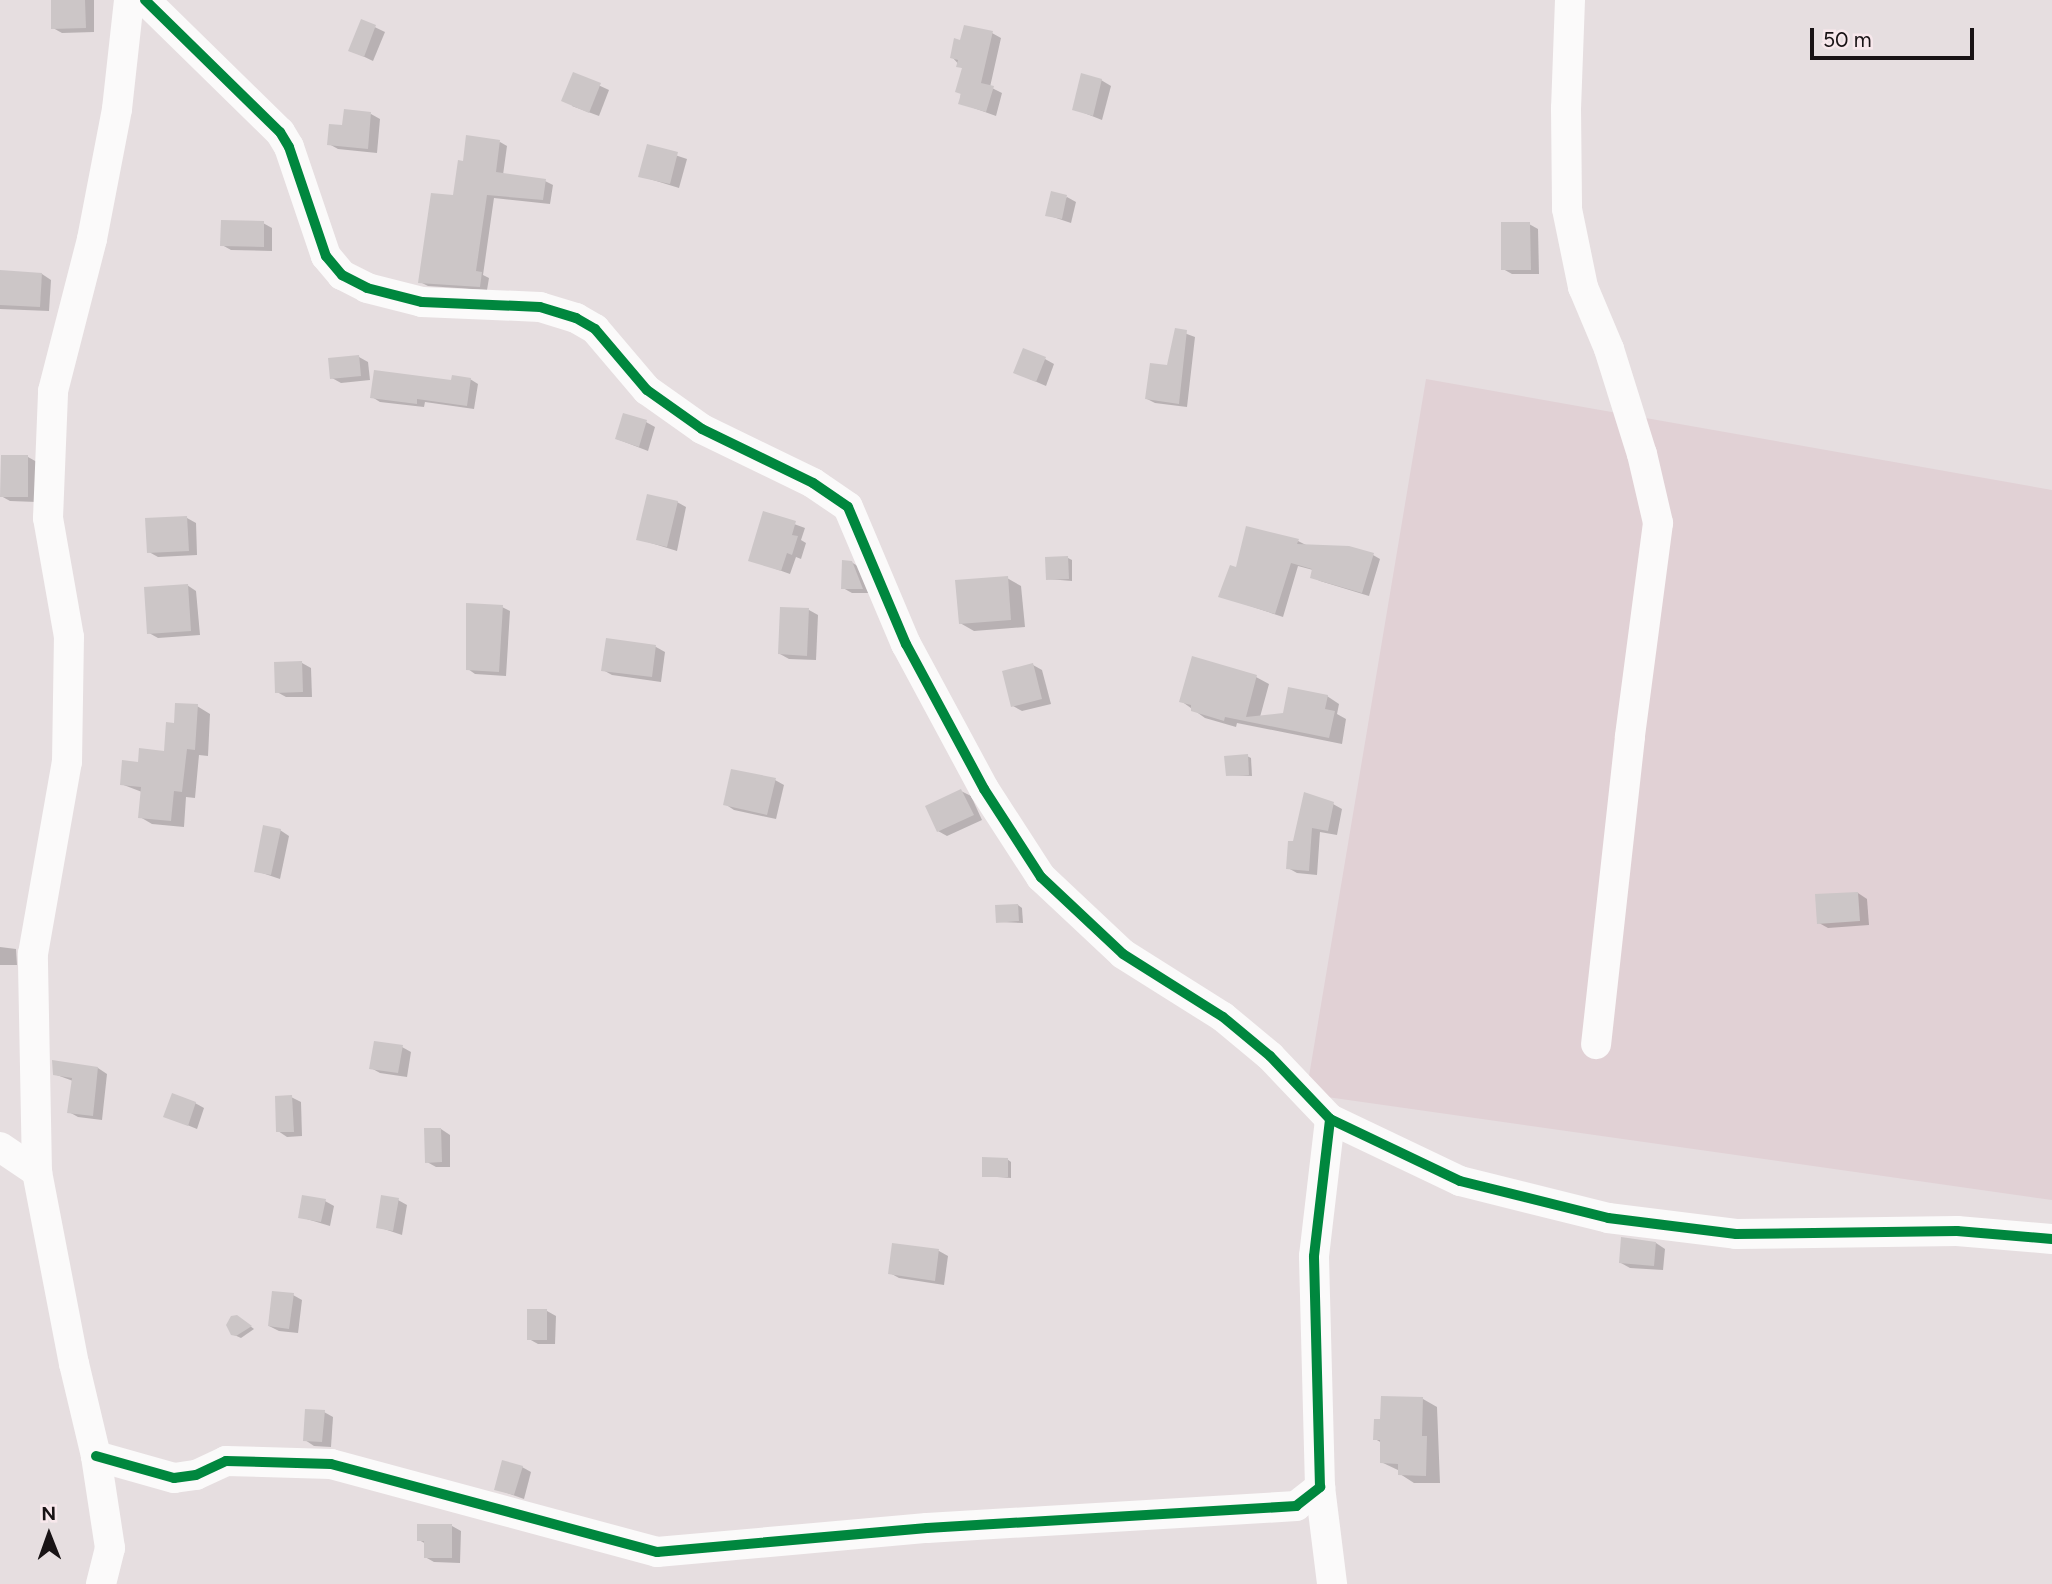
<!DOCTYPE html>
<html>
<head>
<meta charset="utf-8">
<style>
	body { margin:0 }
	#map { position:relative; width:2052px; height:1584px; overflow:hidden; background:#e6dee0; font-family:Figtree,sans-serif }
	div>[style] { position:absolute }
	.built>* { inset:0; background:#e1d1d5 }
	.shadow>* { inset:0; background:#0003 }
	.building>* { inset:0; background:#ccc6c7 }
	.minor>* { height:30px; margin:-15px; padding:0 15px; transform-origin:15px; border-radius:15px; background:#fbfafa }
	.cycleway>* { height:10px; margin:-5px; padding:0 5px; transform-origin:5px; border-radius:5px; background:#00873e }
	span { translate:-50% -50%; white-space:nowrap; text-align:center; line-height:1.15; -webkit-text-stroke:5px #f8e8ec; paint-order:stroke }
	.north { position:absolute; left:14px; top:1500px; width:70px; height:70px; -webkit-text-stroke:5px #f8e8ec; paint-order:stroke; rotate:359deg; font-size:19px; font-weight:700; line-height:28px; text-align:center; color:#181315 }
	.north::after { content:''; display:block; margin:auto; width:24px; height:32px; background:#181315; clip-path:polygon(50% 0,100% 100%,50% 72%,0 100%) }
	.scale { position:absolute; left:1810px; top:28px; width:164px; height:32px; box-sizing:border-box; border:4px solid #181315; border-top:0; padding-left:9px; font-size:21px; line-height:24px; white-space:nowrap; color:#181315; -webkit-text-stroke:5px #f8e8ec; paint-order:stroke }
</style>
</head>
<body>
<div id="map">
	<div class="built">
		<i style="clip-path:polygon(1426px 379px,2052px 490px,2052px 1200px,1306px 1094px)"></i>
	</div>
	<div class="shadow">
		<i style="clip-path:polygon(53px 0,94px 0,94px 32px,62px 33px,53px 28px)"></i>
		<i style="clip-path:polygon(362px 21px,385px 32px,373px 61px,350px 50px)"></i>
		<i style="clip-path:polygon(992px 33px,1001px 38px,990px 87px,1002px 93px,996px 116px,960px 103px,963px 69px,952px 57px)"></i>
		<i style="clip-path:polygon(574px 74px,609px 90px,599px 116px,572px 106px)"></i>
		<i style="clip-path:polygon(1101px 80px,1111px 86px,1102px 120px,1074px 109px)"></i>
		<i style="clip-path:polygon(371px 114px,380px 119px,377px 153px,338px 149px,329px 144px,344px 127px)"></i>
		<i style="clip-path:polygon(500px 142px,507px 146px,503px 175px,545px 181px,553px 185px,550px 204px,494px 198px,483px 275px,489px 278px,487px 290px,428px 286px,420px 282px,454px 197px,464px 163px)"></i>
		<i style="clip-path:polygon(648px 146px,687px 159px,679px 188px,640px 176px)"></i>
		<i style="clip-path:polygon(1067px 197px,1076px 202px,1071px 223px,1047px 215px)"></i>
		<i style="clip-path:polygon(263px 223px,272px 228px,272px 251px,231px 250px,222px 245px)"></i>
		<i style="clip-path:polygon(1529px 224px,1538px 229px,1539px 274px,1512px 274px,1503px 269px)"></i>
		<i style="clip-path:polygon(0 272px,42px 274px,51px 280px,49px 311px,0 309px)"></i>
		<i style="clip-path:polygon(1176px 330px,1195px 337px,1187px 407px,1155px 403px,1147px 399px,1168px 367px)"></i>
		<i style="clip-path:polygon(359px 357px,368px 362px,370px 380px,341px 383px,332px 378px)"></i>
		<i style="clip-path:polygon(1045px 359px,1054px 364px,1046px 386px,1016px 373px)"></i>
		<i style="clip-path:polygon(470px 379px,478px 384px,474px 409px,425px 402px,424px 407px,380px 402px,372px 397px)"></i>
		<i style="clip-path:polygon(646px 422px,655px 427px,648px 451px,617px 439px)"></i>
		<i style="clip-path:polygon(28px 457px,37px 462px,37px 502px,10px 501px,1px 496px)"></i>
		<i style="clip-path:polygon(677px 502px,686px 507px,677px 551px,638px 539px)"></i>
		<i style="clip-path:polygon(764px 513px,805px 528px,801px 540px,806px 543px,801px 559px,796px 557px,790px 574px,751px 560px)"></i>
		<i style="clip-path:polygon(187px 518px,196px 523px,197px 555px,158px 557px,149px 552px)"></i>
		<i style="clip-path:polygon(1298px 541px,1306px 545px,1373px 555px,1380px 559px,1369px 596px,1320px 581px,1312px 577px,1313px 570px,1298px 566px,1283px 617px,1220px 596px,1237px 570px)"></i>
		<i style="clip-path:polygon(1068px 558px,1072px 560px,1072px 581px,1048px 579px)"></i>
		<i style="clip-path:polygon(851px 562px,861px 568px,871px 593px,852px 593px,843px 588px)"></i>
		<i style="clip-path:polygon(1007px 578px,1021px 586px,1025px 627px,974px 631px,960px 623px)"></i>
		<i style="clip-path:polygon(187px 585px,196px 591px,200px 635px,158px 638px,149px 633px)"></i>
		<i style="clip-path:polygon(502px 607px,510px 611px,506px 676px,475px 674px,468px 669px)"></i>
		<i style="clip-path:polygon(782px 609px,809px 610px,818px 615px,816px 660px,789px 659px,780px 654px)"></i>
		<i style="clip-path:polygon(607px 640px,656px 647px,665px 652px,661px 682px,612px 675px,603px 670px)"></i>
		<i style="clip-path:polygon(302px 663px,311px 668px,312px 697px,286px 697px,277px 692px)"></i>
		<i style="clip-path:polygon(1033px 665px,1042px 670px,1051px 704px,1022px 711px,1013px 706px)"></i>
		<i style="clip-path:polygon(1256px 677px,1269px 684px,1260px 717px,1285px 714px,1327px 696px,1339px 704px,1337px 714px,1346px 719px,1342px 744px,1237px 723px,1236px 727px,1205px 718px,1181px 701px)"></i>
		<i style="clip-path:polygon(197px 706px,210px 714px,208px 756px,199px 755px,195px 798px,186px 797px,184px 827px,152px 824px,140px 817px,142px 792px,121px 784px,140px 763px,166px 753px,175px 724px)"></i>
		<i style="clip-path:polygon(1247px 756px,1251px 758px,1252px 776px,1227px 775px)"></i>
		<i style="clip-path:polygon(775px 780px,784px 785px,776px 819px,734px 810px,725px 804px)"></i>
		<i style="clip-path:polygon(961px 791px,971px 796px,982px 820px,947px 836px,938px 831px)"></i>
		<i style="clip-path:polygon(1333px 804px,1342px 809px,1337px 835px,1320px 832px,1317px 875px,1297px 873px,1288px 868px,1294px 843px)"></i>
		<i style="clip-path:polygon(280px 830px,289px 836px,280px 879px,256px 871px)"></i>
		<i style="clip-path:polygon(1858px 893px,1867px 899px,1869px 925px,1828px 928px,1819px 923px)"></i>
		<i style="clip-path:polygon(1018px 905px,1022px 908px,1023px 923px,998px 922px)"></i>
		<i style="clip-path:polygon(0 947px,16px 949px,17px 965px,0 965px)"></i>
		<i style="clip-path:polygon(402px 1047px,411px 1052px,407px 1077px,380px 1073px,371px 1068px)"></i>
		<i style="clip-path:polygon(98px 1068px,107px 1074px,102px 1120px,78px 1117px,69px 1112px,73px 1081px,54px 1074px)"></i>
		<i style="clip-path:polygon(291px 1097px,301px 1102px,302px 1136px,287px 1137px,278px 1131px)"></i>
		<i style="clip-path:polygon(195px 1103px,204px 1108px,197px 1129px,165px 1116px)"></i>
		<i style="clip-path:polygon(441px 1129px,450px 1135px,450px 1167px,436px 1167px,427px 1162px)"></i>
		<i style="clip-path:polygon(1007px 1159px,1011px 1162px,1011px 1178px,983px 1176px)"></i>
		<i style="clip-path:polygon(398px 1200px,407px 1205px,402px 1235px,378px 1227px)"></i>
		<i style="clip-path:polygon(325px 1201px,334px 1206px,330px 1226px,300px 1217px)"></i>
		<i style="clip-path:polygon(1656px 1243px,1665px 1249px,1663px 1270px,1630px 1268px,1621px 1263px)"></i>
		<i style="clip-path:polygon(894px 1245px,939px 1251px,948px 1256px,944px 1285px,899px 1278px,890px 1273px)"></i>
		<i style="clip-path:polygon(293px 1295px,302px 1300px,298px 1333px,279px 1331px,269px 1326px)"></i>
		<i style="clip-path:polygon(547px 1311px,556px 1316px,555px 1344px,538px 1344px,529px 1339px)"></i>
		<i style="clip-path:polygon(241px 1319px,254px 1329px,241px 1338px,232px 1334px)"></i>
		<i style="clip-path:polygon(1423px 1399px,1437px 1407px,1440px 1483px,1414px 1483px,1400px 1474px,1400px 1471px,1381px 1462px,1382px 1443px,1375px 1439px,1382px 1421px)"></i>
		<i style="clip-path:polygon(324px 1412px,333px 1417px,331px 1447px,314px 1446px,305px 1440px)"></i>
		<i style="clip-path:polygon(522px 1467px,531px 1472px,524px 1499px,496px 1489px)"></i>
		<i style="clip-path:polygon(452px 1526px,461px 1531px,460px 1563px,434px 1562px,425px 1557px,426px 1544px,419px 1540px)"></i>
	</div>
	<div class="building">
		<i style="clip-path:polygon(51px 0,85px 0,86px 28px,51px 29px)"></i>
		<i style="clip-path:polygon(361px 19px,376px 25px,364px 57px,348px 51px)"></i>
		<i style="clip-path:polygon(964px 25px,993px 31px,981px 83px,994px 86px,986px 112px,958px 104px,961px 94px,955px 92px,962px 68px,956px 67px,958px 60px,950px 58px,954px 38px,960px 40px)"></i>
		<i style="clip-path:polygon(573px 72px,601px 83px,589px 113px,561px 101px)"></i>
		<i style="clip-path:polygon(1081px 73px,1102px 79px,1093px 116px,1072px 110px)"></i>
		<i style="clip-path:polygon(344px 109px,371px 112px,368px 149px,327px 145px,329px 124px,342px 125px)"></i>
		<i style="clip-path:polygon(466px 135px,500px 140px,496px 172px,546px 179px,543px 200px,487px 195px,476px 271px,482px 272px,480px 287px,418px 283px,431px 193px,453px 195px,458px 160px,463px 161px)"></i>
		<i style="clip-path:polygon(647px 144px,678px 152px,670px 184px,638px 177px)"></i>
		<i style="clip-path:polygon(1051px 191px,1067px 195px,1062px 219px,1045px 216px)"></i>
		<i style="clip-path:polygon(221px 220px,264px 221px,264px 247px,220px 246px)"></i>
		<i style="clip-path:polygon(1501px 222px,1530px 222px,1531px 270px,1501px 270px)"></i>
		<i style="clip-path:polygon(0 270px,42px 273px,40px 307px,0 305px)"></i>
		<i style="clip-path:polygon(1175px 328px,1187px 330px,1179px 404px,1145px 399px,1150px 363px,1167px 365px)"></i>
		<i style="clip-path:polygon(1023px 348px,1046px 357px,1036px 382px,1013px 373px)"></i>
		<i style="clip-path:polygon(359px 355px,361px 376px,330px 379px,328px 358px)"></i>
		<i style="clip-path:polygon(374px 370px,451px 380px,452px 375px,471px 378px,467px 406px,417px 399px,417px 404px,370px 398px)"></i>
		<i style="clip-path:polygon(623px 413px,647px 420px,639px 447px,615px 439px)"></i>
		<i style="clip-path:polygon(1px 455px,28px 455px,28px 497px,0 497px)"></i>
		<i style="clip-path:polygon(647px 494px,678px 501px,667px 547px,636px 540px)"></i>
		<i style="clip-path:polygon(763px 511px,796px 521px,792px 535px,798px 536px,792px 555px,787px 553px,781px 571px,748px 561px)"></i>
		<i style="clip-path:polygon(187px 516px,189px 551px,147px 553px,145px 518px)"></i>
		<i style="clip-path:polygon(1246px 526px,1299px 539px,1297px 544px,1349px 546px,1374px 553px,1362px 593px,1310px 578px,1312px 569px,1291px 563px,1275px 614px,1218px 597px,1230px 565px,1236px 567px)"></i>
		<i style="clip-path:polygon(1068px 556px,1069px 579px,1046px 580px,1045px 557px)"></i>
		<i style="clip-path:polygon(842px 560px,852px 561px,863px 589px,841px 589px)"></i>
		<i style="clip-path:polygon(1008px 576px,1011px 620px,959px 624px,955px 580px)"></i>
		<i style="clip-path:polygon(188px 584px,191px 631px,147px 634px,144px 587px)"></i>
		<i style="clip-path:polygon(466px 603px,503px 605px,499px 672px,466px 670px)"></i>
		<i style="clip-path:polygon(780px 607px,809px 608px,807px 656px,778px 654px)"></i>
		<i style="clip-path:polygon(606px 638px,656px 645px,652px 677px,601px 671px)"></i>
		<i style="clip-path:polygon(1192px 656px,1257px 675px,1246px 717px,1283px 713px,1288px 687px,1328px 695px,1325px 709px,1335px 711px,1329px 738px,1225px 717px,1224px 721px,1191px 711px,1191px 705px,1179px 702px)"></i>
		<i style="clip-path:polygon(302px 661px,303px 692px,275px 693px,274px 662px)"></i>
		<i style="clip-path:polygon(1033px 663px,1042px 699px,1011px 707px,1002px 671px)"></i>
		<i style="clip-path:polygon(175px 703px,198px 704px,195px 750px,187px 749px,182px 792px,174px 791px,171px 821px,138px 818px,141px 787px,120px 785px,122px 760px,138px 762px,139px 748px,164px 751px,166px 722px,174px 723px)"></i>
		<i style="clip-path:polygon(1248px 754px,1249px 775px,1226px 776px,1224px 756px)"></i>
		<i style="clip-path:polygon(731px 769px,776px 778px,767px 815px,723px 805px)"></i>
		<i style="clip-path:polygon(961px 789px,974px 815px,937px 832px,925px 806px)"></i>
		<i style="clip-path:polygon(1304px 792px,1334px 802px,1328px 831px,1312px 828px,1309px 871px,1286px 869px,1288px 841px,1293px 841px)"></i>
		<i style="clip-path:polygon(263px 825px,281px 829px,271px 875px,254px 872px)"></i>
		<i style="clip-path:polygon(1858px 892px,1860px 921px,1817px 924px,1815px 894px)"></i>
		<i style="clip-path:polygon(1018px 904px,1019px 921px,996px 923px,995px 905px)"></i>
		<i style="clip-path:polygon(374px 1041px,403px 1045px,398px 1073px,369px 1069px)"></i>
		<i style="clip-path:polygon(52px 1060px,98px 1067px,93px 1116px,67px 1113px,72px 1078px,53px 1075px)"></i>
		<i style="clip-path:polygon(172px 1093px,196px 1102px,188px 1126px,163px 1117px)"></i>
		<i style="clip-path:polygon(292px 1095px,294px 1132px,276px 1132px,275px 1096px)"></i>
		<i style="clip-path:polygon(424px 1128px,441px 1128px,442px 1162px,425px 1163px)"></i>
		<i style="clip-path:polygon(982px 1157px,1008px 1158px,1008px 1177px,982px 1177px)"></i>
		<i style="clip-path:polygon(302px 1195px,326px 1199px,321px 1222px,298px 1218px)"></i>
		<i style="clip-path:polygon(381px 1195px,399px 1198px,393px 1231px,376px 1228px)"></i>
		<i style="clip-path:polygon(1621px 1237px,1656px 1242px,1654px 1266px,1619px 1263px)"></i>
		<i style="clip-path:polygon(892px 1243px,939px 1249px,935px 1281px,888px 1274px)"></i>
		<i style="clip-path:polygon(272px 1291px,294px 1293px,289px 1329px,268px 1326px)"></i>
		<i style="clip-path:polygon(527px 1309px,547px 1309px,547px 1340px,527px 1340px)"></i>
		<i style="clip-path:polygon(237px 1315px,252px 1326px,236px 1336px,231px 1335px,226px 1325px,231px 1316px)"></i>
		<i style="clip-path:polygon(1381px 1396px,1423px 1397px,1422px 1436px,1427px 1436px,1426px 1476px,1398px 1475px,1398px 1464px,1380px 1463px,1380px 1440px,1373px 1440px,1374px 1419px,1380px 1419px)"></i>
		<i style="clip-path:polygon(305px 1409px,325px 1410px,322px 1442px,303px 1441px)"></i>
		<i style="clip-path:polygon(502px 1460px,523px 1466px,514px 1495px,494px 1490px)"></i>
		<i style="clip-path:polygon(417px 1524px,452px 1524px,452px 1558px,424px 1558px,424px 1541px,417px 1541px)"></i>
	</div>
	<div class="minor">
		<i style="left:145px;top:0;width:189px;rotate:44.4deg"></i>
		<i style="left:280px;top:132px;width:17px;rotate:59deg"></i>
		<i style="left:289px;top:147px;width:115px;rotate:71.3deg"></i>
		<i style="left:326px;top:256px;width:25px;rotate:50deg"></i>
		<i style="left:342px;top:275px;width:28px;rotate:27deg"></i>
		<i style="left:367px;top:288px;width:57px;rotate:14.3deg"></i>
		<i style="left:422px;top:302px;width:118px;rotate:2.4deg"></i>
		<i style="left:540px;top:307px;width:38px;rotate:17deg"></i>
		<i style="left:576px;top:318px;width:22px;rotate:30deg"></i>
		<i style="left:595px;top:329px;width:80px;rotate:49.6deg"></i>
		<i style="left:647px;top:390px;width:67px;rotate:35.3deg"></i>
		<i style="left:702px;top:429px;width:123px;rotate:25.9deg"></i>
		<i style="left:813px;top:483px;width:42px;rotate:34.4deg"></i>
		<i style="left:848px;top:507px;width:149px;rotate:67.1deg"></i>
		<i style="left:906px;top:644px;width:165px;rotate:61.7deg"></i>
		<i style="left:984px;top:789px;width:105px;rotate:57.1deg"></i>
		<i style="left:1041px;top:877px;width:112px;rotate:43.2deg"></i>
		<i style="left:1123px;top:954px;width:118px;rotate:32.2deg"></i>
		<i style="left:1223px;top:1017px;width:61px;rotate:39.7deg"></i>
		<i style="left:1270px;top:1056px;width:87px;rotate:46.4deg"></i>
		<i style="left:1330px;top:1119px;width:144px;rotate:25.5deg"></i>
		<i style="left:1460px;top:1181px;width:153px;rotate:14deg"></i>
		<i style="left:1608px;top:1218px;width:129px;rotate:7.1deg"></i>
		<i style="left:1736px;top:1234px;width:221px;rotate:-0.8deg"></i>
		<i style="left:1957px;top:1231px;width:95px;rotate:4.8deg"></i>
		<i style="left:1570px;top:0;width:108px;rotate:92.1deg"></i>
		<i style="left:1566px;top:108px;width:101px;rotate:89.4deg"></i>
		<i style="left:1567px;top:209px;width:80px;rotate:78.4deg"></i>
		<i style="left:1583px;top:287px;width:67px;rotate:67.2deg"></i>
		<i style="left:1609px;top:349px;width:110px;rotate:72.6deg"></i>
		<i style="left:1642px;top:454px;width:71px;rotate:76.9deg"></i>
		<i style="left:1658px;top:523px;width:216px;rotate:97.5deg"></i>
		<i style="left:1630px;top:737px;width:309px;rotate:96.3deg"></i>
		<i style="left:0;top:1147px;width:45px;rotate:34deg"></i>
		<i style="left:96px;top:1456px;width:81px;rotate:15.8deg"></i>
		<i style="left:174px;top:1478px;width:22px;rotate:-8deg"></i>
		<i style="left:196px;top:1475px;width:33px;rotate:-25deg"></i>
		<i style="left:226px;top:1461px;width:105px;rotate:1.6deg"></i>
		<i style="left:331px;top:1464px;width:338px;rotate:15.1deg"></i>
		<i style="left:657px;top:1552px;width:271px;rotate:-5.1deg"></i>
		<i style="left:927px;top:1528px;width:370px;rotate:-3.4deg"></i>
		<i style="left:1296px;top:1506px;width:31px;rotate:-38deg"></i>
		<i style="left:1320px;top:1487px;width:231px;rotate:-91.5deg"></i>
		<i style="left:1314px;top:1256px;width:138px;rotate:-83.3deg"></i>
		<i style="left:1320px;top:1487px;width:98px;rotate:82.9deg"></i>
		<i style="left:101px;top:1584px;width:37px;rotate:-76deg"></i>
		<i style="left:110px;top:1548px;width:93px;rotate:-98.7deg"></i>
		<i style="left:96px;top:1456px;width:95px;rotate:-103.4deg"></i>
		<i style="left:74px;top:1364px;width:196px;rotate:-100.9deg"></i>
		<i style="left:37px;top:1172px;width:218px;rotate:-91.1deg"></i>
		<i style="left:33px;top:954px;width:195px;rotate:-80deg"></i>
		<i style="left:67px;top:762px;width:125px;rotate:-89.1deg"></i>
		<i style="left:69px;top:637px;width:121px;rotate:-100deg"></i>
		<i style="left:48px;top:518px;width:127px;rotate:-87.7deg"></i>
		<i style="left:53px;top:391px;width:157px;rotate:-75.6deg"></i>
		<i style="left:92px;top:239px;width:132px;rotate:-79.1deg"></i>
		<i style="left:117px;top:109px;width:110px;rotate:-83.7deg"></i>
	</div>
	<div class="cycleway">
		<i style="left:145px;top:0;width:189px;rotate:44.4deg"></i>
		<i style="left:280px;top:132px;width:17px;rotate:59deg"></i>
		<i style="left:289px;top:147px;width:115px;rotate:71.3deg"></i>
		<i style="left:326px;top:256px;width:25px;rotate:50deg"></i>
		<i style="left:342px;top:275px;width:28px;rotate:27deg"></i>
		<i style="left:367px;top:288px;width:57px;rotate:14.3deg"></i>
		<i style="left:422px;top:302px;width:118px;rotate:2.4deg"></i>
		<i style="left:540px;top:307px;width:38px;rotate:17deg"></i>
		<i style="left:576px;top:318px;width:22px;rotate:30deg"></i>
		<i style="left:595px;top:329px;width:80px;rotate:49.6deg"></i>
		<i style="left:647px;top:390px;width:67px;rotate:35.3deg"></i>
		<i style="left:702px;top:429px;width:123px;rotate:25.9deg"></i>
		<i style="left:813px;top:483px;width:42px;rotate:34.4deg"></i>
		<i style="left:848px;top:507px;width:149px;rotate:67.1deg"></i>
		<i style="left:906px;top:644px;width:165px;rotate:61.7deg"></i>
		<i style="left:984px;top:789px;width:105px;rotate:57.1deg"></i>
		<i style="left:1041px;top:877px;width:112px;rotate:43.2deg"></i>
		<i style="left:1123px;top:954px;width:118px;rotate:32.2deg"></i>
		<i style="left:1223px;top:1017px;width:61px;rotate:39.7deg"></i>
		<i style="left:1270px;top:1056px;width:87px;rotate:46.4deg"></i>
		<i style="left:1330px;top:1119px;width:144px;rotate:25.5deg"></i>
		<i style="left:1460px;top:1181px;width:153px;rotate:14deg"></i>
		<i style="left:1608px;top:1218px;width:129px;rotate:7.1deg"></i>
		<i style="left:1736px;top:1234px;width:221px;rotate:-0.8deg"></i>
		<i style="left:1957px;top:1231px;width:95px;rotate:4.8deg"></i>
		<i style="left:96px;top:1456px;width:81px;rotate:15.8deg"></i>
		<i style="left:174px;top:1478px;width:22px;rotate:-8deg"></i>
		<i style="left:196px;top:1475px;width:33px;rotate:-25deg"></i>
		<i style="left:226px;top:1461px;width:105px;rotate:1.6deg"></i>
		<i style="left:331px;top:1464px;width:338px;rotate:15.1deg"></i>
		<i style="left:657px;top:1552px;width:271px;rotate:-5.1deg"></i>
		<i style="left:927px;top:1528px;width:370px;rotate:-3.4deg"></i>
		<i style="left:1296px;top:1506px;width:31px;rotate:-38deg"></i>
		<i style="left:1320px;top:1487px;width:231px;rotate:-91.5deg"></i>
		<i style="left:1314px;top:1256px;width:138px;rotate:-83.3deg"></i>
	</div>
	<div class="north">N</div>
	<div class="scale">50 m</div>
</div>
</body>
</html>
